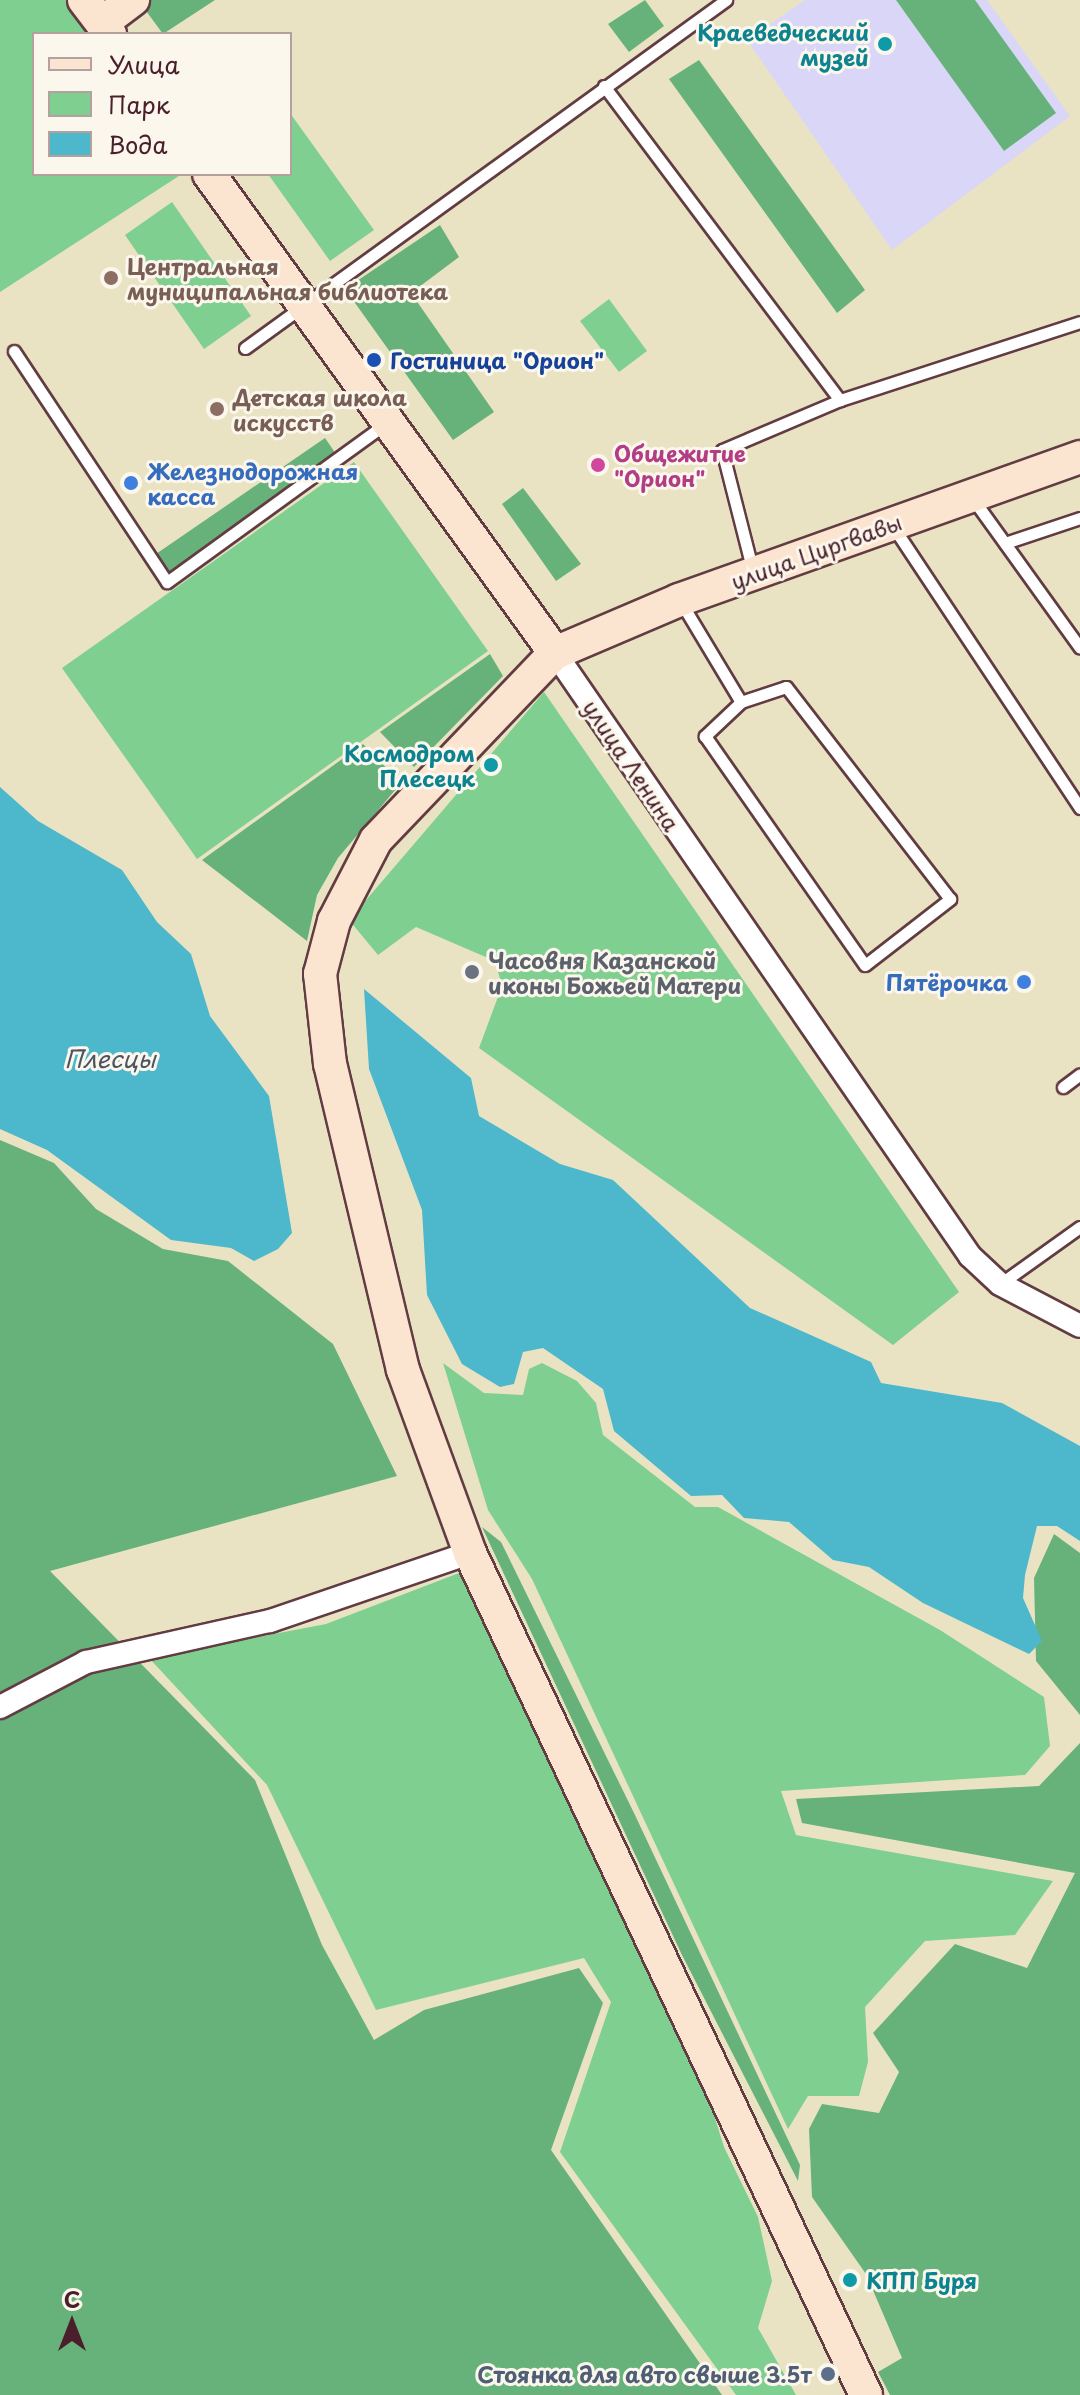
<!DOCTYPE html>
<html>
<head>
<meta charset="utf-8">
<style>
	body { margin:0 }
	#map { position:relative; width:1080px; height:2395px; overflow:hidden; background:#eae3c3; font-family:"Playpen Sans",sans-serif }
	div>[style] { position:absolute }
	.built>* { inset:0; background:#dad6f7 }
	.green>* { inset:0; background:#7fcf90 }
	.forest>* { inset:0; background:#67b27a }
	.water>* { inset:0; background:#4db7cb }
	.roads { filter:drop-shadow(2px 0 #623c42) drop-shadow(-2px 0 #623c42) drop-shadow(0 2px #623c42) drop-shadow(0 -2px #623c42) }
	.lane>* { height:11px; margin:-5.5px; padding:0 5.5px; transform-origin:5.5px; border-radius:5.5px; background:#fff }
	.street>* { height:22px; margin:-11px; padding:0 11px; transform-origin:11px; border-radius:11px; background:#fff }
	.secondary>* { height:32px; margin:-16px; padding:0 16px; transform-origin:16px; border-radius:16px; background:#fce5d0 }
	.dots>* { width:22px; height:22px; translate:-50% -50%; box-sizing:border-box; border:4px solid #fbf7ec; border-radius:50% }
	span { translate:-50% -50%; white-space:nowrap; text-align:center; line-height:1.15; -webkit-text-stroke:6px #fbf7ec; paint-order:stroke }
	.culture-label { font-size:22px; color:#0d838f; font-weight:700 }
	.right { translate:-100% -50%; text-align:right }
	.left { translate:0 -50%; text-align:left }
	.education-label { font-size:22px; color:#785e54; font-weight:700 }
	.transit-label { font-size:22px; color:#164399; font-weight:700 }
	.hotel-label { font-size:22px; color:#b23c85; font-weight:700 }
	.shop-label { font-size:22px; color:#366cbe; font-weight:700 }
	.street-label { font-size:22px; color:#4a1f2b }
	.worship-label { font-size:22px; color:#5b616d; font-weight:700 }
	.service-label { font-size:22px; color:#4e5e75; font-weight:700 }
	.water-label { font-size:24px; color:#4b5463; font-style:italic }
	.legend { position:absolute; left:32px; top:32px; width:260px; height:144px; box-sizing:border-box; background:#fbf7ec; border:2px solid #b4a19f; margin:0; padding:10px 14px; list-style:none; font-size:24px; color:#4a1f2b }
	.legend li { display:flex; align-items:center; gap:16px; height:40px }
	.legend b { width:40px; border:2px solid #b4a19f }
	.north { position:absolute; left:32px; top:2283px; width:80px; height:80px; -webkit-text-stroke:6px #fbf7ec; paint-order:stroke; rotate:0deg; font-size:22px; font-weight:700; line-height:32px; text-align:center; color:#4a1f2b }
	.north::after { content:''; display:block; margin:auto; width:28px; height:36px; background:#4a1f2b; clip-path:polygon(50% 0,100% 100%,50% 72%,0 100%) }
</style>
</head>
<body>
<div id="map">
	<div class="built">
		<i style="clip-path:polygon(805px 0,987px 0,1070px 116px,892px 250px,747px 40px)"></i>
	</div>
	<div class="green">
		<i style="clip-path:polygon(0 0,66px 0,91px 34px,34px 34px,34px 174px,182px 174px,0 292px)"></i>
		<i style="clip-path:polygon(290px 113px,374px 230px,330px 261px,268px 174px,290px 174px)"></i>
		<i style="clip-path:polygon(172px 202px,251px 316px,204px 349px,125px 235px)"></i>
		<i style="clip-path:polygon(609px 299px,647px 351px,619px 372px,580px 321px)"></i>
		<i style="clip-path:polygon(354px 462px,488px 651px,197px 859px,62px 668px)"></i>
		<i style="clip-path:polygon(544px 692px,959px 1292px,893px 1345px,479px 1048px,502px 986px,495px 961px,416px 927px,378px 955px,349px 920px)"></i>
		<i style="clip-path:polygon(443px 1363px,484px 1393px,523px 1395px,529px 1369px,542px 1363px,577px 1381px,596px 1403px,603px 1435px,695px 1507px,718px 1507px,940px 1630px,1044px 1697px,1050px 1746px,1025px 1775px,781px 1791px,796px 1835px,1053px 1881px,1015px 1935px,925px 1941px,865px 2007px,868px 2062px,859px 2096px,808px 2096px,788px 2129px,532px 1579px,488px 1510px)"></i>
		<i style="clip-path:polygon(459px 1573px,479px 1601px,597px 1862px,696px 2058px,724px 2147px,758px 2217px,772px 2281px,758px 2328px,796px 2395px,736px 2395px,560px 2152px,611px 2002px,584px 1958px,376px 2010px,267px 1785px,149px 1658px,326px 1624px)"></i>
	</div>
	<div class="forest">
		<i style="clip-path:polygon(146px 0,215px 0,163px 34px,141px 4px)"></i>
		<i style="clip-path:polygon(645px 0,664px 26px,629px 52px,608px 24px)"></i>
		<i style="clip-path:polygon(896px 0,975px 0,1056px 113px,1004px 151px)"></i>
		<i style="clip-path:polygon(699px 60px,865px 290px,837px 313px,669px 79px)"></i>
		<i style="clip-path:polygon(440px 225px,459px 257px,411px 293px,494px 412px,453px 440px,345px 289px)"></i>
		<i style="clip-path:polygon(325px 438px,338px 457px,166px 575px,153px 556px)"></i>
		<i style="clip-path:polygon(523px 488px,581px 564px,556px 581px,502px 504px)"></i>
		<i style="clip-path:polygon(490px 654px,503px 676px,414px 767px,380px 732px)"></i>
		<i style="clip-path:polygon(363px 744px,401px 783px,338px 858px,317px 895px,307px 941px,202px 860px)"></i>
		<i style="clip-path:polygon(0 1140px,54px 1163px,96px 1209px,163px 1249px,228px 1261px,333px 1344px,397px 1476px,50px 1571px,255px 1780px,322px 1945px,374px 2040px,424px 2010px,579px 1968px,603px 2003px,551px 2150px,722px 2395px,0 2395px)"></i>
		<i style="clip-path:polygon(482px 1527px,501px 1542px,634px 1813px,800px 2165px,798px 2181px,682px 1955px)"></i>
		<i style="clip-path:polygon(1054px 1534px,1080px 1553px,1080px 1715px,1036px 1661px,1034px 1578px)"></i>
		<i style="clip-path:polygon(1080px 1743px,1080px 2395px,890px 2395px,878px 2372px,902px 2358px,866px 2274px,812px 2197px,809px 2129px,822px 2104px,879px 2113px,899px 2072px,873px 2033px,955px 1944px,1027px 1968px,1075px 1873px,802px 1823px,796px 1799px,1039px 1786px)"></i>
	</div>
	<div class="water">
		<i style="clip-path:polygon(0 787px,38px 821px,122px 870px,157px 922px,191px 954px,210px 1016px,269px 1096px,292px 1233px,278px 1249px,254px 1261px,231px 1248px,171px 1240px,47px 1150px,0 1129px)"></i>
		<i style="clip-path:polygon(364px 989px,471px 1078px,479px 1116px,560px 1164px,613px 1180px,750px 1308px,871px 1362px,881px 1383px,1002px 1403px,1080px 1446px,1080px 1541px,1057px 1526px,1037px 1526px,1025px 1575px,1023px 1598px,1042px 1641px,1029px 1654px,923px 1603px,869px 1567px,833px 1560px,789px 1522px,744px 1518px,722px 1495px,691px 1496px,614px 1431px,603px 1389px,543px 1348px,523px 1352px,514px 1384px,500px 1387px,462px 1364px,427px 1295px,422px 1210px,369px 1069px)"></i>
	</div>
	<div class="roads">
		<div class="lane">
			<i style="left:604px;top:86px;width:393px;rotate:53.1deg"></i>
			<i style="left:840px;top:400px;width:128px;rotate:157deg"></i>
			<i style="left:722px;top:450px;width:126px;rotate:75.7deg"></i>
			<i style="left:245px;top:348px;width:594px;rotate:-35.89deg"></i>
			<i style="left:14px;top:351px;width:277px;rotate:56.5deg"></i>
			<i style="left:167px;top:582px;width:269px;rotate:-35.9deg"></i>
			<i style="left:840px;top:400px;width:252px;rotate:-18deg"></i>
			<i style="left:973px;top:499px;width:183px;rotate:54.3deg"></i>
			<i style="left:892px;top:525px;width:340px;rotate:56.4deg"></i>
			<i style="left:1005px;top:543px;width:79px;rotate:-18.4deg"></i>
			<i style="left:682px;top:604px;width:114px;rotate:59deg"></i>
			<i style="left:741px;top:702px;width:50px;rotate:136.6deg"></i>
			<i style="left:705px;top:736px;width:279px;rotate:55.1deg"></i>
			<i style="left:865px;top:965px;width:108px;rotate:-37.8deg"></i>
			<i style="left:950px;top:899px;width:268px;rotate:-127.7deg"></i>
			<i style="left:786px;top:687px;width:47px;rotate:161.6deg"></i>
			<i style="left:1063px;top:1087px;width:21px;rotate:-37deg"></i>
			<i style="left:1000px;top:1284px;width:98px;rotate:-35.5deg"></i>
		</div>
		<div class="street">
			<i style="left:555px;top:653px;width:732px;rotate:55.46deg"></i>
			<i style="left:970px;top:1256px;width:41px;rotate:43deg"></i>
			<i style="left:1000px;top:1284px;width:90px;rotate:27.7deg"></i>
			<i style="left:0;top:1707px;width:97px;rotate:-27.6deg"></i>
			<i style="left:86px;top:1662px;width:189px;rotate:-12.6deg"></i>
			<i style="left:270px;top:1621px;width:211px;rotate:-18.8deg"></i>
		</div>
		<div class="secondary">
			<i style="left:84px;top:0;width:43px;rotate:52.6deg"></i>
			<i style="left:102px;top:23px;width:39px;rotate:-37deg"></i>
			<i style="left:209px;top:174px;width:591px;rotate:54.16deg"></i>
			<i style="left:866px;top:2395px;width:930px;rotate:-115.19deg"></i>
			<i style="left:470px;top:1553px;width:195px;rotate:-110.1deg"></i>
			<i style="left:403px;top:1370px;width:315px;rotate:-103.4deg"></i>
			<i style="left:330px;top:1064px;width:91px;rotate:-96.3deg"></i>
			<i style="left:320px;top:974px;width:55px;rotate:-75.2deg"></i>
			<i style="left:334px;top:921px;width:91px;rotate:-62.6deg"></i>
			<i style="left:376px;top:840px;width:259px;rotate:-46.3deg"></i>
			<i style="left:555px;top:653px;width:135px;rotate:-23.1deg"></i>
			<i style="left:679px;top:600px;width:426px;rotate:-19.6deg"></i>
		</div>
	</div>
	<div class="dots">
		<i style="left:885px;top:44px;background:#0f9aa8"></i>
		<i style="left:111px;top:278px;background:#8d6e63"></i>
		<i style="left:374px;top:360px;background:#1a4fb4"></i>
		<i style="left:217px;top:409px;background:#8d6e63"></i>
		<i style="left:598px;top:465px;background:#d1479c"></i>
		<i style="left:131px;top:483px;background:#3f7fe0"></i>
		<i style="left:491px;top:765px;background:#0f9aa8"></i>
		<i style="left:472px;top:972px;background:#6b7280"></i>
		<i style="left:1024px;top:982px;background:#3f7fe0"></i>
		<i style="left:850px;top:2280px;background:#0f9aa8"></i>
		<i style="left:828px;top:2374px;background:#5c6f8a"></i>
	</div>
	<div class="culture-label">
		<span class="right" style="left:869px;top:44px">Краеведческий<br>музей</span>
		<span class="right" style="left:475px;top:765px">Космодром<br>Плесецк</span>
		<span class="left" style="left:866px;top:2280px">КПП Буря</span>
	</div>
	<div class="education-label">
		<span class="left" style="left:127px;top:278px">Центральная<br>муниципальная библиотека</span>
		<span class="left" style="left:233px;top:409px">Детская школа<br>искусств</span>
	</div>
	<div class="transit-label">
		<span class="left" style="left:390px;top:360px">Гостиница "Орион"</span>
	</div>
	<div class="hotel-label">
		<span class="left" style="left:614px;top:465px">Общежитие<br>"Орион"</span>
	</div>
	<div class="shop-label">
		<span class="left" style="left:147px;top:483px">Железнодорожная<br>касса</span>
		<span class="right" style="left:1008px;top:982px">Пятёрочка</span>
	</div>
	<div class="street-label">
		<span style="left:816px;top:551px;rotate:-20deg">улица Циргвавы</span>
		<span style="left:632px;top:765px;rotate:56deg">улица Ленина</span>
	</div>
	<div class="worship-label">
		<span class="left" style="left:488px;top:972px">Часовня Казанской<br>иконы Божьей Матери</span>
	</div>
	<div class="service-label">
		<span class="right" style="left:812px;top:2374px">Стоянка для авто свыше 3.5т</span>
	</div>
	<div class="water-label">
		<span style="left:110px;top:1059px">Плесцы</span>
	</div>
	<ul class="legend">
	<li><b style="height:10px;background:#fce5d0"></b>Улица</li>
	<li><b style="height:22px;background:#7fcf90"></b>Парк</li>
	<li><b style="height:22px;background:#4db7cb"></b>Вода</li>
	</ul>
	<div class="north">С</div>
</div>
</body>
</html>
